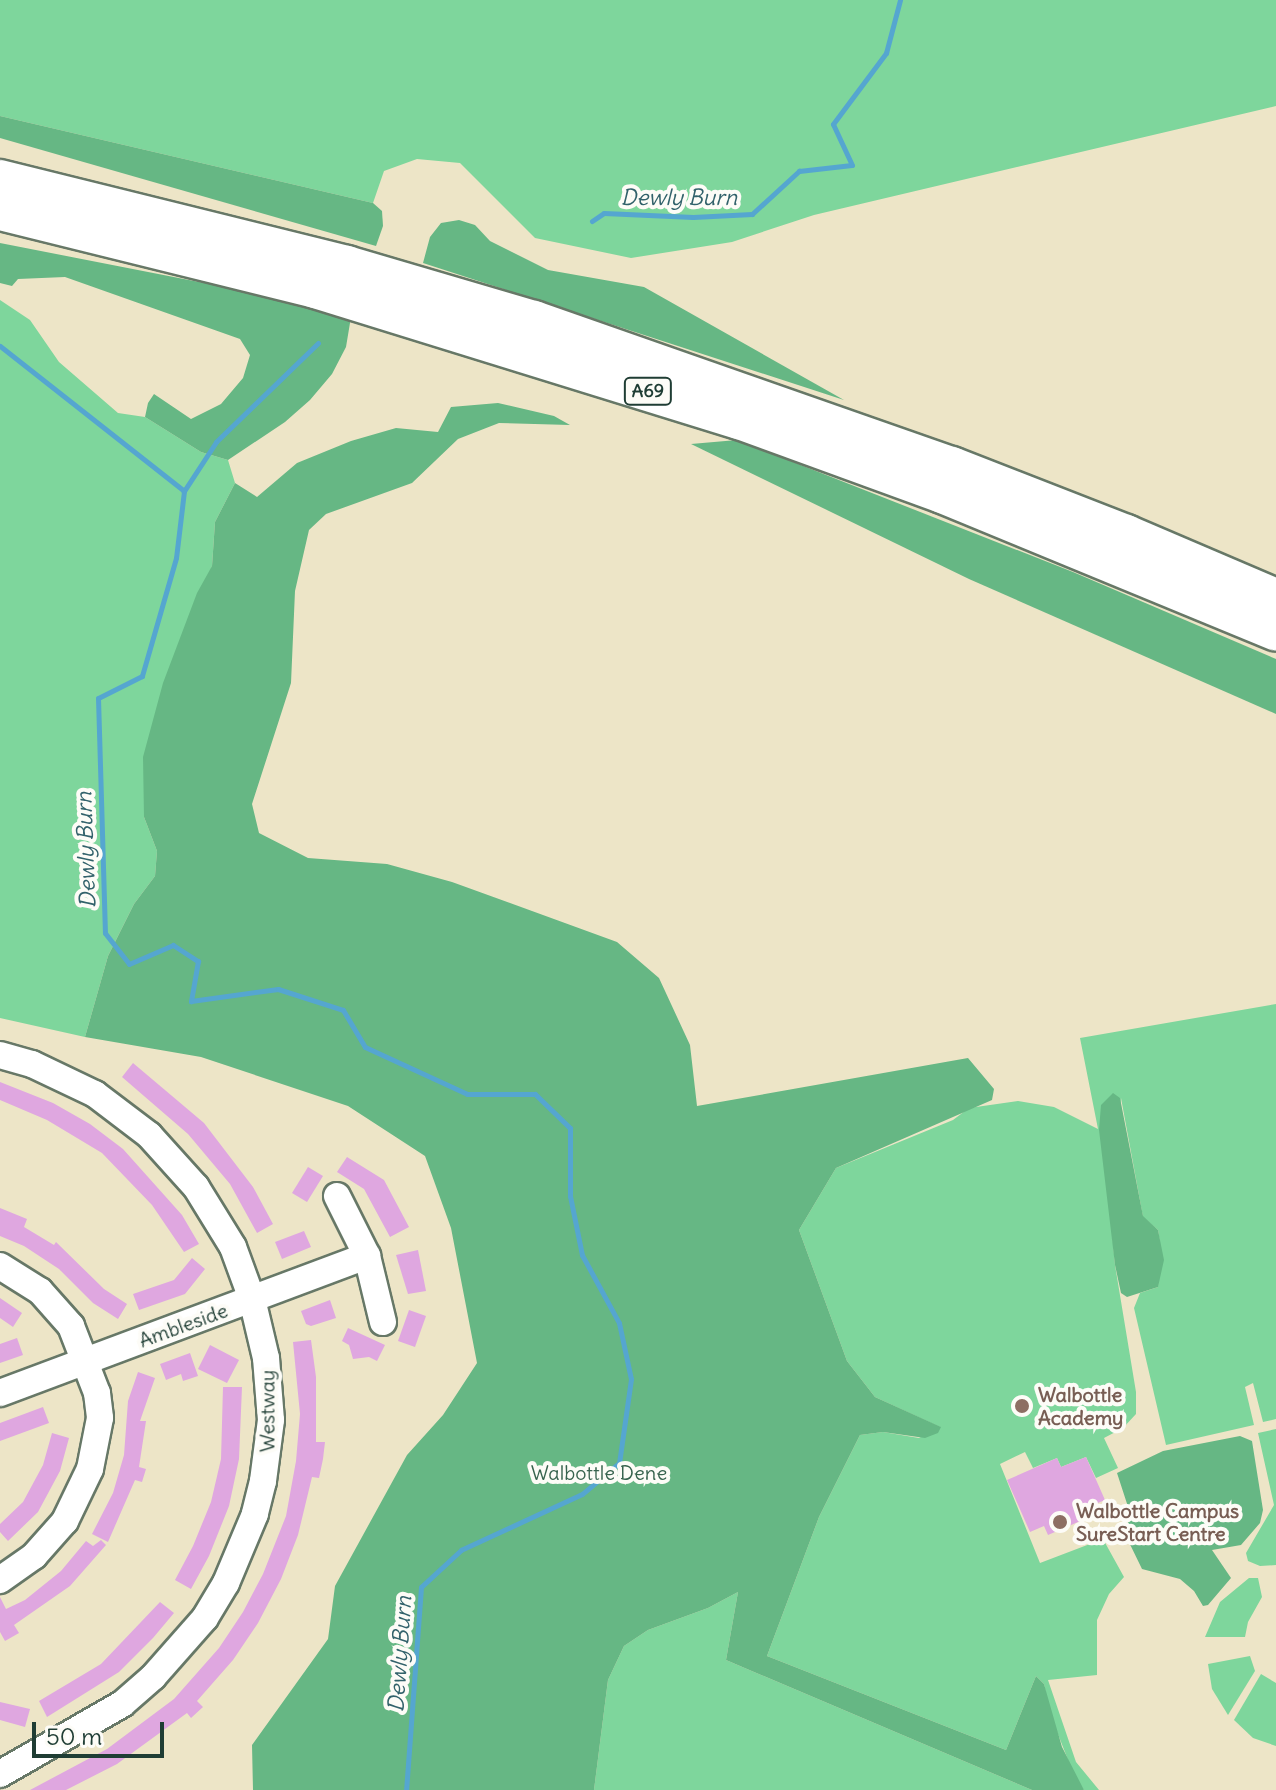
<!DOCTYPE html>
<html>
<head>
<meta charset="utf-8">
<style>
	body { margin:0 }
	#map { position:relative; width:1276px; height:1790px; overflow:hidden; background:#ede5c7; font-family:Delius,sans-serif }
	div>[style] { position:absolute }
	.green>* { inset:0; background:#7ed69c }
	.forest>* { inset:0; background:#66b784 }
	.stream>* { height:5px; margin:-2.5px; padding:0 2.5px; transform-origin:2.5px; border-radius:2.5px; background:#55a6d0 }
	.building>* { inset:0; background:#dfa7e0 }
	.roads { filter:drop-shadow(2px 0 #677867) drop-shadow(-2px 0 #677867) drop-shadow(0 2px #677867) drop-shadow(0 -2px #677867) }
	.minor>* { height:26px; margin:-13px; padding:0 13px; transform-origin:13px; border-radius:13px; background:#fff }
	.highway>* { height:38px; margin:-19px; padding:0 19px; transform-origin:19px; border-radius:19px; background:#fff }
	.dots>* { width:22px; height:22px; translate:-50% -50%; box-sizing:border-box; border:4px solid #fdfcf7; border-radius:50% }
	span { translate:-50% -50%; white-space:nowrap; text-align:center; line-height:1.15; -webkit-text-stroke:8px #fdfcf7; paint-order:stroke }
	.shield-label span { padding:2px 6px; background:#fdfcf7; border:2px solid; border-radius:6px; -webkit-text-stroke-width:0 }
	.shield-label { font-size:18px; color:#1f3d34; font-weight:700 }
	.street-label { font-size:20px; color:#1f3d34 }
	.education-label { font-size:20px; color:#785e54; font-weight:700 }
	.left { translate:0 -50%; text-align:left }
	.park-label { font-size:20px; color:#37634e }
	.water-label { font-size:22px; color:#32626b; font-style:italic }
	.scale { position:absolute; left:32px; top:1722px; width:132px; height:36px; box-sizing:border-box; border:4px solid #1f3d34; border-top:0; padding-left:10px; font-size:24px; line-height:28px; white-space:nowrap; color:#1f3d34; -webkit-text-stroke:6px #fdfcf7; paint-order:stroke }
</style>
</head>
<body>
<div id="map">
	<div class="green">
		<i style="clip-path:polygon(0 0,1276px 0,1276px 106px,814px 215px,732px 242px,631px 258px,535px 238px,460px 163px,417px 159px,384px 171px,373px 203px,0 116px)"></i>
		<i style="clip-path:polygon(0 300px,30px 320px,59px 362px,118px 413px,145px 417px,201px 452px,228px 460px,235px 483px,215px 522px,212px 566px,144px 817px,157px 851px,155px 876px,134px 904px,108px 956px,85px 1037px,0 1018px)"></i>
		<i style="clip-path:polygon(1276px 1004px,1276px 1419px,1263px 1422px,1253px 1383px,1245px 1387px,1254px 1425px,1166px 1445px,1134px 1308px,1140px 1293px,1158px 1287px,1160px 1243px,1158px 1230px,1143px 1217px,1121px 1098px,1109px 1199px,1115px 1265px,1136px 1392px,1136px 1414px,1123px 1428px,1104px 1438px,1118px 1468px,1096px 1478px,1086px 1457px,1061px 1467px,1057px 1458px,1033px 1468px,1025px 1452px,1000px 1464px,1040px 1563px,1103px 1539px,1124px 1577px,1109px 1594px,1097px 1620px,1097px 1675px,1048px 1680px,1076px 1762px,1099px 1790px,1084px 1790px,1076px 1780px,1050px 1714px,1044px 1684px,1036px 1676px,1006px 1750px,767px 1656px,819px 1517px,860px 1435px,883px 1432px,919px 1438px,940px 1427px,875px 1397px,847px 1361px,799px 1230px,836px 1168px,953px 1120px,969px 1108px,1018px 1101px,1054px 1107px,1098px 1129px,1080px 1038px)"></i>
		<i style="clip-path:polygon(1276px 1429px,1276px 1565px,1260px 1566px,1248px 1561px,1246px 1553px,1274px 1505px,1258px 1433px)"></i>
		<i style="clip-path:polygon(1249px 1578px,1258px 1578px,1262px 1597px,1248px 1622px,1245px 1637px,1205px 1637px,1220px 1602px)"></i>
		<i style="clip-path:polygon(738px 1592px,726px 1660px,1032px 1790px,594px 1790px,608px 1680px,624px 1646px,648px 1630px,708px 1608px)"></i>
		<i style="clip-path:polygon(1250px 1656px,1255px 1671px,1228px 1715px,1212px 1689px,1208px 1664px)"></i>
		<i style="clip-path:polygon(1261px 1674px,1276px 1683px,1276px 1746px,1253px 1738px,1234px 1720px)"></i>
	</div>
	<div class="forest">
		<i style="clip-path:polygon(0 116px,373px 203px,382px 211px,383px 226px,376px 246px,0 138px)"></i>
		<i style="clip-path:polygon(459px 220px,475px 225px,490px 241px,548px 270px,644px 287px,844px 400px,423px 263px,430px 237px,441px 223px)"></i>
		<i style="clip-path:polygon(0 243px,240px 290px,351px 317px,346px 347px,332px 374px,310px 400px,285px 422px,228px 460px,201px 452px,145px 417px,148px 403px,154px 394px,191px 419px,221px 404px,243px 378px,250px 355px,240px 339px,65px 277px,18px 279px,12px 286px,0 283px)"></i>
		<i style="clip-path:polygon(498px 403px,554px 416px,570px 425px,499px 423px,458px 439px,412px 483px,326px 514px,309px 530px,295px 591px,291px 683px,252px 804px,259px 833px,308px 858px,387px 864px,452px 882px,617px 942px,659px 978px,690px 1045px,697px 1106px,968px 1058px,994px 1089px,992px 1100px,836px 1168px,799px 1230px,847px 1361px,875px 1397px,941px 1427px,938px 1433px,925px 1438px,883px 1432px,860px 1435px,819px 1517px,767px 1656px,1006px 1750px,1036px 1676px,1044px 1684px,1062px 1747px,1084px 1790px,1032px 1790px,726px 1660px,738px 1592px,708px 1608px,648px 1630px,624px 1646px,608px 1680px,594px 1790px,253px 1790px,252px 1745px,328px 1639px,335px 1586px,407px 1455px,443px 1415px,477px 1363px,451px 1228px,425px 1156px,348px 1106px,201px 1057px,85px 1037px,108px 956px,134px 904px,155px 876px,157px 851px,144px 817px,143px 757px,163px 683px,197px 593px,212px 566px,215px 522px,235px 483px,257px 497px,297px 463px,351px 441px,396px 428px,438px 432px,451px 407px)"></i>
		<i style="clip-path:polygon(737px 440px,1073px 572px,1276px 659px,1276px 714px,969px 579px,691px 444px)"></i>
		<i style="clip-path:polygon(1113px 1093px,1120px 1098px,1143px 1216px,1158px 1230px,1164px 1260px,1158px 1287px,1127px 1297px,1121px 1293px,1115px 1265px,1099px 1130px,1101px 1105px)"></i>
		<i style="clip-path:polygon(1240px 1436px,1252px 1441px,1263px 1510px,1260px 1523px,1241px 1545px,1212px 1550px,1231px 1578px,1208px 1605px,1203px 1606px,1194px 1591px,1180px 1579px,1142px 1569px,1124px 1532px,1131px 1516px,1117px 1473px,1163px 1451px)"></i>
	</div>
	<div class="stream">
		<i style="left:592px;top:221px;width:14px;rotate:-34deg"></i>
		<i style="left:604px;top:213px;width:89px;rotate:2.6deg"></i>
		<i style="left:693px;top:217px;width:59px;rotate:-2.9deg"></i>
		<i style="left:752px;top:214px;width:64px;rotate:-42.5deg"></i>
		<i style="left:799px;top:171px;width:53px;rotate:-6.5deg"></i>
		<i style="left:852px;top:165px;width:45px;rotate:-114.9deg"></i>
		<i style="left:833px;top:124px;width:89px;rotate:-53.3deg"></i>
		<i style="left:886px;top:53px;width:55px;rotate:-75.2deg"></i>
		<i style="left:318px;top:343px;width:142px;rotate:135.9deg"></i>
		<i style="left:216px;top:442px;width:59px;rotate:123.1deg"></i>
		<i style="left:184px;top:491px;width:67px;rotate:96.8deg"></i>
		<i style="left:176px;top:558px;width:123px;rotate:106.1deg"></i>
		<i style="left:142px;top:676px;width:49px;rotate:153.4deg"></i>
		<i style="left:98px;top:698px;width:235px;rotate:88.3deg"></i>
		<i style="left:105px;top:933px;width:39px;rotate:52deg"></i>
		<i style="left:129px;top:964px;width:48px;rotate:-23.4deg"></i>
		<i style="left:173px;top:945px;width:30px;rotate:33deg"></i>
		<i style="left:198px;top:961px;width:41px;rotate:99.9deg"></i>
		<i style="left:191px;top:1001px;width:88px;rotate:-7.9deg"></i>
		<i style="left:278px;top:989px;width:68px;rotate:17.9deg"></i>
		<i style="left:343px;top:1010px;width:43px;rotate:59.3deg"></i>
		<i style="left:365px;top:1047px;width:112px;rotate:24.7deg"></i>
		<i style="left:467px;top:1094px;width:68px"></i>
		<i style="left:535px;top:1094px;width:49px;rotate:44.2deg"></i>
		<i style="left:570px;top:1128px;width:68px;rotate:90deg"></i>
		<i style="left:570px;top:1196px;width:60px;rotate:78.5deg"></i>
		<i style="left:582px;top:1255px;width:77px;rotate:61.4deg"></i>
		<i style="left:619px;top:1323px;width:57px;rotate:77.9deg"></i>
		<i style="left:631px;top:1379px;width:85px;rotate:98.1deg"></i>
		<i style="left:619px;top:1463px;width:48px;rotate:140deg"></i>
		<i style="left:582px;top:1494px;width:133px;rotate:155.2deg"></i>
		<i style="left:461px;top:1550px;width:54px;rotate:137.2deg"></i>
		<i style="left:421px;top:1587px;width:204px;rotate:94.2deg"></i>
		<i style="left:0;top:346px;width:234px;rotate:38.2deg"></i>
	</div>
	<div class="building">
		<i style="clip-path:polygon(133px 1063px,204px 1123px,253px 1187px,273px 1224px,257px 1233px,230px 1184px,188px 1134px,122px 1077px)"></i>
		<i style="clip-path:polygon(0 1082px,53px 1103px,90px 1124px,123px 1149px,182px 1215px,199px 1244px,184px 1252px,152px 1205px,102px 1153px,47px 1120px,0 1100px)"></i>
		<i style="clip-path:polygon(347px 1157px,384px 1180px,409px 1227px,390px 1237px,364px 1189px,337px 1172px)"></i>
		<i style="clip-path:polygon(308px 1167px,323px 1176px,307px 1202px,292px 1193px)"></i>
		<i style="clip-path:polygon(0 1208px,27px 1219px,24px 1227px,54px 1245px,56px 1242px,104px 1289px,127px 1304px,118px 1319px,93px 1303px,59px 1269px,24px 1246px,0 1236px)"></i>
		<i style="clip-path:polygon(304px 1231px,311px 1247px,282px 1259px,275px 1242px)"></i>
		<i style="clip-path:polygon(418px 1250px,426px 1291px,408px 1294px,396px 1255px)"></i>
		<i style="clip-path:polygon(192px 1258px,205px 1269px,185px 1294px,139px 1310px,133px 1294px,174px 1280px)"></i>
		<i style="clip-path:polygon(0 1298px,22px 1313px,13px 1327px,0 1318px)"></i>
		<i style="clip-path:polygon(330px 1300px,336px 1318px,311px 1326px,306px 1324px,301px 1311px)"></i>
		<i style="clip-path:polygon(409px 1310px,426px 1316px,415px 1347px,398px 1341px)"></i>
		<i style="clip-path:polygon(348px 1328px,385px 1345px,377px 1361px,369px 1357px,353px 1359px,349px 1345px,342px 1341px)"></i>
		<i style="clip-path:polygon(17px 1338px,23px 1355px,0 1363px,0 1344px)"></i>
		<i style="clip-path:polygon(311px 1340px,316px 1377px,316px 1442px,325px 1442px,323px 1459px,319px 1478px,312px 1477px,298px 1535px,281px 1579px,258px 1623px,233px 1660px,197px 1701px,203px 1707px,191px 1718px,187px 1713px,117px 1764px,66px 1790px,30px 1790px,107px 1749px,174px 1699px,219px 1648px,243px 1612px,263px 1574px,286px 1516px,296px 1461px,300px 1414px,293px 1342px)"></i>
		<i style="clip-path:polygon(210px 1345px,239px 1360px,227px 1383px,198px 1369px)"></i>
		<i style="clip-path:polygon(190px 1353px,198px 1376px,183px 1381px,181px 1374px,166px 1380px,160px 1364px)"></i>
		<i style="clip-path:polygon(138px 1372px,155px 1378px,140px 1421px,146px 1421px,139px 1467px,146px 1469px,142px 1482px,135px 1480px,108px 1542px,92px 1534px,113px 1493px,124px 1455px,128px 1401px)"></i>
		<i style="clip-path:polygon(223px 1387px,242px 1387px,239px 1459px,229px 1506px,209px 1556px,191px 1589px,175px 1580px,193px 1546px,211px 1502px,221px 1459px)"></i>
		<i style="clip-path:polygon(43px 1407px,49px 1423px,0 1441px,0 1423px)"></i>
		<i style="clip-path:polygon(52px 1433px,69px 1438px,60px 1471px,38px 1512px,8px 1541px,0 1532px,0 1524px,23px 1502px,43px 1465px)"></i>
		<i style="clip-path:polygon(1086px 1457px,1105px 1500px,1081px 1510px,1085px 1519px,1048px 1535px,1044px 1526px,1030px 1532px,1007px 1480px,1057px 1458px,1061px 1467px)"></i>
		<i style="clip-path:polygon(101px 1540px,106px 1545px,70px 1586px,14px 1625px,19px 1633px,5px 1641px,0 1632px,0 1597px,6px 1609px,25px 1600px,61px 1571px,86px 1541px,93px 1546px)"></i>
		<i style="clip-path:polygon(160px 1602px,174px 1613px,153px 1638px,119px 1672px,47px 1717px,39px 1701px,101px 1664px)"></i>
		<i style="clip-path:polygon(0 1702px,30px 1709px,25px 1727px,0 1720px)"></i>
	</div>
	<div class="roads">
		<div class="minor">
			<i style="left:0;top:1055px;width:33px;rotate:16deg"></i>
			<i style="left:32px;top:1064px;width:70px;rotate:25.5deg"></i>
			<i style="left:95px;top:1094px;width:68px;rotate:37.2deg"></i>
			<i style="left:149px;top:1135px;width:70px;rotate:47.9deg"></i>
			<i style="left:196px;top:1187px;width:70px;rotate:58.3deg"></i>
			<i style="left:233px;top:1247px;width:55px;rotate:69.9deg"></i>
			<i style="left:252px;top:1299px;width:61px;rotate:76.7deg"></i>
			<i style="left:266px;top:1358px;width:62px;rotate:85.4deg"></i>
			<i style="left:271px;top:1420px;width:62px;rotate:97.5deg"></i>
			<i style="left:263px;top:1481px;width:34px;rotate:104deg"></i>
			<i style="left:255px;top:1514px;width:75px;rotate:112.8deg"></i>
			<i style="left:226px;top:1583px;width:41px;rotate:121deg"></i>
			<i style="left:205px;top:1618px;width:79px;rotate:131.4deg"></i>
			<i style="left:153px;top:1677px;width:41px;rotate:138.9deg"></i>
			<i style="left:122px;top:1704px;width:141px;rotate:150.2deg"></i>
			<i style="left:337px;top:1196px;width:67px;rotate:63.4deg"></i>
			<i style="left:367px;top:1256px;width:68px;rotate:76.4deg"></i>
			<i style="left:0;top:1266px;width:47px;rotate:32deg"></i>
			<i style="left:40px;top:1291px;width:47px;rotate:48.5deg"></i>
			<i style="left:71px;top:1326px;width:72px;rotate:68.8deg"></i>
			<i style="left:97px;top:1393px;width:25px;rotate:83deg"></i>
			<i style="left:100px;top:1418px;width:52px;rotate:101.1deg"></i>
			<i style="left:90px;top:1469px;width:58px;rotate:115.7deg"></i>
			<i style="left:65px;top:1521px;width:47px;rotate:131.5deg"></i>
			<i style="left:34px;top:1556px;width:42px;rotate:144.8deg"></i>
			<i style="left:0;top:1393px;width:392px;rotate:-20.5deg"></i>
		</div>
		<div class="highway">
			<i style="left:0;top:179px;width:357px;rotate:13.9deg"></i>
			<i style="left:347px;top:265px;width:195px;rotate:16.4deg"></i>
			<i style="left:534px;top:320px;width:443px;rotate:19.3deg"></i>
			<i style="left:952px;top:466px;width:187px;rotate:21.3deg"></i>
			<i style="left:1126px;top:534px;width:163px;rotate:23.1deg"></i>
			<i style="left:0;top:211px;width:325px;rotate:13.9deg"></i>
			<i style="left:315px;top:289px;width:444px;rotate:17.2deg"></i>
			<i style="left:739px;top:420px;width:216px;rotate:20deg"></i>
			<i style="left:942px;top:494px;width:361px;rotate:22.4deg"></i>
		</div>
	</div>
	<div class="dots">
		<i style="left:1022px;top:1406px;background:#8d6e63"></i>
		<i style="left:1060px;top:1522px;background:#8d6e63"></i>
	</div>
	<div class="shield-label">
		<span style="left:648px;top:391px">A69</span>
	</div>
	<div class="street-label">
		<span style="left:183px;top:1325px;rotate:-20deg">Ambleside</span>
		<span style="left:267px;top:1411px;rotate:-90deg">Westway</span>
	</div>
	<div class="education-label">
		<span class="left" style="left:1038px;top:1406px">Walbottle<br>Academy</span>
		<span class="left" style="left:1076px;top:1522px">Walbottle Campus<br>SureStart Centre</span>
	</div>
	<div class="park-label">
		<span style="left:599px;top:1472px">Walbottle Dene</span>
	</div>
	<div class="water-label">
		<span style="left:679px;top:198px">Dewly Burn</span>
		<span style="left:86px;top:850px;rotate:-92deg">Dewly Burn</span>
		<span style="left:400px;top:1654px;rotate:-86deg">Dewly Burn</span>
	</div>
	<div class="scale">50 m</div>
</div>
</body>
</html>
